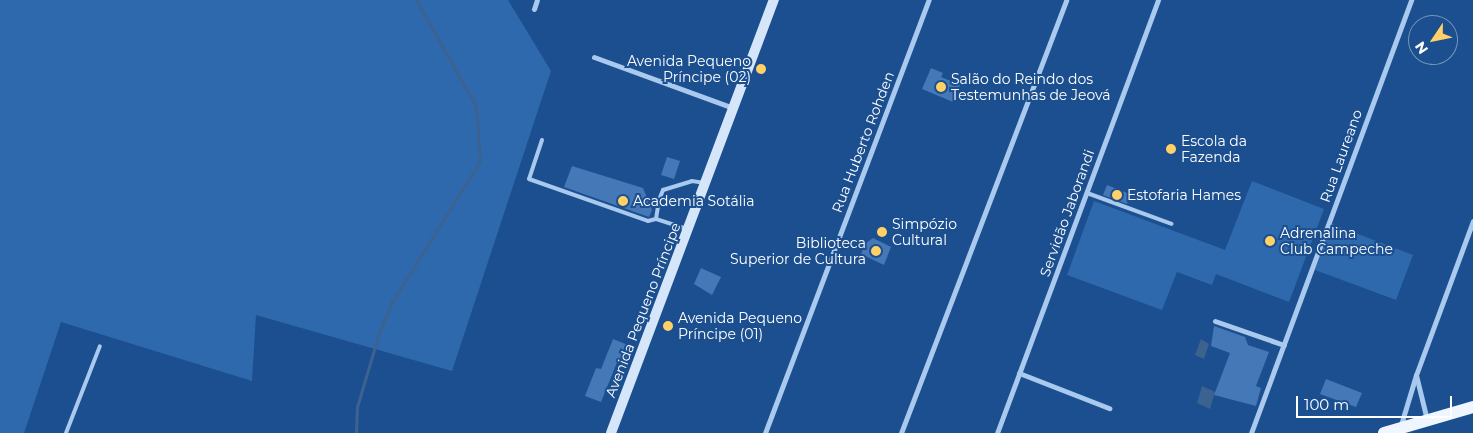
<!DOCTYPE html>
<html>
<head>
<meta charset="utf-8">
<style>
	body { margin:0 }
	#map { position:relative; width:1473px; height:433px; overflow:hidden; background:#1b4f8f; font-family:Montserrat,sans-serif }
	div>[style] { position:absolute }
	.green>* { inset:0; background:#2e69ad }
	.water>* { inset:0; background:#3c6290 }
	.stream>* { height:3px; margin:-1.5px; padding:0 1.5px; transform-origin:1.5px; border-radius:1.5px; background:#3c6290 }
	.building>* { inset:0; background:#4478b7 }
	.service>* { height:4px; margin:-2px; padding:0 2px; transform-origin:2px; border-radius:2px; background:#a9c9ee }
	.minor>* { height:5px; margin:-2.5px; padding:0 2.5px; transform-origin:2.5px; border-radius:2.5px; background:#a9c9ee }
	.secondary>* { height:10px; margin:-5px; padding:0 5px; transform-origin:5px; border-radius:5px; background:#d6e6fa }
	.primary>* { height:12px; margin:-6px; padding:0 6px; transform-origin:6px; border-radius:6px; background:#f0f6ff }
	.dots>* { width:14px; height:14px; translate:-50% -50%; box-sizing:border-box; border:2px solid #1b4f8f; border-radius:50% }
	span { translate:-50% -50%; white-space:nowrap; text-align:center; line-height:1.15; -webkit-text-stroke:4px #1b4f8f; paint-order:stroke }
	.poi-label { font-size:14px; color:#fff }
	.right { translate:-100% -50%; text-align:right }
	.left { translate:0 -50%; text-align:left }
	.street-label { font-size:14px; color:#fff }
	.north { position:absolute; left:1408px; top:15px; width:50px; height:50px; box-sizing:border-box; background:#1b4f8f; border:1px solid #7695bc; border-radius:50%; rotate:236deg; font-size:14px; font-weight:700; line-height:20px; text-align:center; color:#fff }
	.north::after { content:''; display:block; margin:auto; width:18px; height:22px; background:#ffd166; clip-path:polygon(50% 0,100% 100%,50% 72%,0 100%) }
	.scale { position:absolute; left:1296px; top:396px; width:156px; height:22px; box-sizing:border-box; border:2px solid #fff; border-top:0; padding-left:6px; font-size:15px; line-height:18px; white-space:nowrap; color:#fff; -webkit-text-stroke:4px #1b4f8f; paint-order:stroke }
</style>
</head>
<body>
<div id="map">
	<div class="green">
		<i style="clip-path:polygon(0 0,508px 0,551px 71px,452px 371px,256px 315px,252px 381px,61px 322px,24px 433px,0 433px)"></i>
		<i style="clip-path:polygon(1252px 181px,1324px 209px,1289px 302px,1216px 274px,1212px 285px,1177px 272px,1162px 310px,1067px 275px,1094px 201px,1225px 250px)"></i>
		<i style="clip-path:polygon(1332px 224px,1413px 255px,1396px 300px,1315px 270px)"></i>
	</div>
	<div class="water">
		<i style="clip-path:polygon(1201px 339px,1209px 344px,1204px 359px,1195px 355px)"></i>
		<i style="clip-path:polygon(1202px 386px,1215px 392px,1210px 409px,1197px 403px)"></i>
	</div>
	<div class="stream">
		<i style="left:356px;top:433px;width:26px;rotate:-88deg"></i>
		<i style="left:357px;top:407px;width:74px;rotate:-73.5deg"></i>
		<i style="left:378px;top:336px;width:37px;rotate:-68deg"></i>
		<i style="left:392px;top:302px;width:166px;rotate:-58deg"></i>
		<i style="left:480px;top:161px;width:55px;rotate:-94.2deg"></i>
		<i style="left:476px;top:106px;width:122px;rotate:-119.5deg"></i>
	</div>
	<div class="building">
		<i style="clip-path:polygon(931px 68px,943px 73px,941px 77px,960px 85px,953px 102px,922px 89px)"></i>
		<i style="clip-path:polygon(667px 157px,680px 161px,674px 179px,661px 175px)"></i>
		<i style="clip-path:polygon(572px 166px,643px 188px,652px 210px,649px 217px,564px 187px)"></i>
		<i style="clip-path:polygon(1107px 185px,1130px 194px,1127px 204px,1103px 195px)"></i>
		<i style="clip-path:polygon(873px 238px,891px 247px,884px 265px,861px 254px,866px 243px)"></i>
		<i style="clip-path:polygon(701px 268px,721px 277px,712px 295px,694px 284px)"></i>
		<i style="clip-path:polygon(1214px 326px,1245px 337px,1248px 345px,1269px 352px,1256px 386px,1261px 388px,1256px 406px,1214px 395px,1230px 353px,1211px 346px)"></i>
		<i style="clip-path:polygon(613px 339px,633px 347px,626px 363px,618px 360px,601px 402px,585px 396px,596px 368px,601px 369px)"></i>
		<i style="clip-path:polygon(1326px 379px,1362px 393px,1356px 407px,1320px 394px)"></i>
	</div>
	<div class="service">
		<i style="left:542px;top:140px;width:41px;rotate:108.4deg"></i>
		<i style="left:529px;top:179px;width:126px;rotate:19.4deg"></i>
		<i style="left:648px;top:221px;width:8px;rotate:-14deg"></i>
		<i style="left:1087px;top:193px;width:90px;rotate:20deg"></i>
		<i style="left:687px;top:229px;width:33px;rotate:-162deg"></i>
		<i style="left:656px;top:219px;width:19px;rotate:-81deg"></i>
		<i style="left:659px;top:200px;width:11px;rotate:-68deg"></i>
		<i style="left:663px;top:190px;width:30px;rotate:-17deg"></i>
		<i style="left:692px;top:181px;width:12px;rotate:9deg"></i>
		<i style="left:66px;top:433px;width:93px;rotate:-68.7deg"></i>
	</div>
	<div class="minor">
		<i style="left:534px;top:9px;width:9px;rotate:-72deg"></i>
		<i style="left:594px;top:57px;width:148px;rotate:20.1deg"></i>
		<i style="left:1215px;top:321px;width:73px;rotate:19.2deg"></i>
		<i style="left:1019px;top:373px;width:97px;rotate:21.3deg"></i>
		<i style="left:1416px;top:375px;width:46px;rotate:76.3deg"></i>
		<i style="left:1400px;top:428px;width:55px;rotate:-73.2deg"></i>
		<i style="left:1416px;top:375px;width:164px;rotate:-69.7deg"></i>
		<i style="left:765px;top:433px;width:463px;rotate:-69.3deg"></i>
		<i style="left:901px;top:433px;width:463px;rotate:-69.1deg"></i>
		<i style="left:997px;top:433px;width:462px;rotate:-69.6deg"></i>
		<i style="left:1251px;top:433px;width:462px;rotate:-69.7deg"></i>
	</div>
	<div class="secondary">
		<i style="left:611px;top:433px;width:463px;rotate:-69.4deg"></i>
	</div>
	<div class="primary">
		<i style="left:1384px;top:433px;width:93px;rotate:-16.3deg"></i>
	</div>
	<div class="dots">
		<i style="left:761px;top:69px;background:#ffd166"></i>
		<i style="left:941px;top:87px;background:#ffd166"></i>
		<i style="left:1171px;top:149px;background:#ffd166"></i>
		<i style="left:1117px;top:195px;background:#ffd166"></i>
		<i style="left:623px;top:201px;background:#ffd166"></i>
		<i style="left:882px;top:232px;background:#ffd166"></i>
		<i style="left:1270px;top:241px;background:#ffd166"></i>
		<i style="left:876px;top:251px;background:#ffd166"></i>
		<i style="left:668px;top:326px;background:#ffd166"></i>
	</div>
	<div class="poi-label">
		<span class="right" style="left:751px;top:69px">Avenida Pequeno<br>Príncipe (02)</span>
		<span class="left" style="left:951px;top:87px">Salão do Reindo dos<br>Testemunhas de Jeová</span>
		<span class="left" style="left:1181px;top:149px">Escola da<br>Fazenda</span>
		<span class="left" style="left:1127px;top:195px">Estofaria Hames</span>
		<span class="left" style="left:633px;top:201px">Academia Sotália</span>
		<span class="left" style="left:892px;top:232px">Simpózio<br>Cultural</span>
		<span class="left" style="left:1280px;top:241px">Adrenalina<br>Club Campeche</span>
		<span class="right" style="left:866px;top:251px">Biblioteca<br>Superior de Cultura</span>
		<span class="left" style="left:678px;top:326px">Avenida Pequeno<br>Príncipe (01)</span>
	</div>
	<div class="street-label">
		<span style="left:863px;top:142px;rotate:-69deg">Rua Huberto Rohden</span>
		<span style="left:1341px;top:156px;rotate:-70deg">Rua Laureano</span>
		<span style="left:1067px;top:213px;rotate:-70deg">Servidão Jaborandi</span>
		<span style="left:643px;top:310px;rotate:-69deg">Avenida Pequeno Príncipe</span>
	</div>
	<div class="north">N</div>
	<div class="scale">100 m</div>
</div>
</body>
</html>
